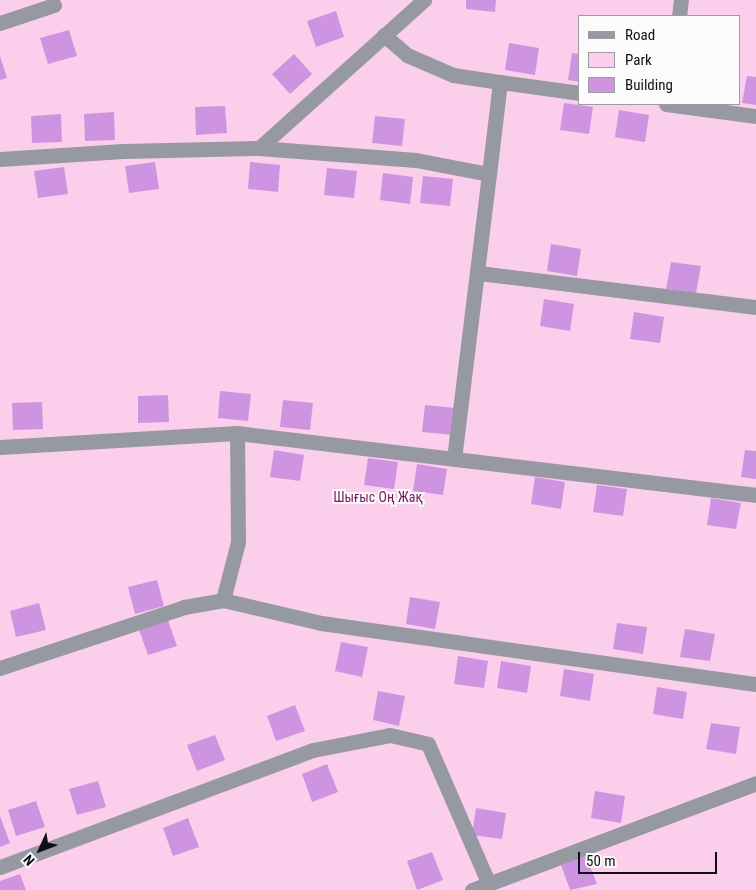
<!DOCTYPE html>
<html>
<head>
<meta charset="utf-8">
<style>
	body { margin:0 }
	#map { position:relative; width:756px; height:890px; overflow:hidden; background:#efebfd; font-family:"Roboto Condensed",sans-serif }
	div>[style] { position:absolute }
	.green>* { inset:0; background:#fbcfeb }
	.building>* { inset:0; background:#cf94e1 }
	.minor>* { height:15px; margin:-7.5px; padding:0 7.5px; transform-origin:7.5px; border-radius:7.5px; background:#9699a2 }
	span { translate:-50% -50%; white-space:nowrap; text-align:center; line-height:1.15; -webkit-text-stroke:4px #fbfbfb; paint-order:stroke }
	.park-label { font-size:14px; color:#7b1864 }
	.legend { position:absolute; left:578px; top:15px; width:162px; height:90px; box-sizing:border-box; background:#fbfbfb; border:1px solid #9d9d9f; margin:0; padding:6px 9px; list-style:none; font-size:15px; color:#110f16 }
	.legend li { display:flex; align-items:center; gap:10px; height:25px }
	.legend b { width:25px; border:1px solid #9d9d9f }
	.north { position:absolute; left:15px; top:825px; width:50px; height:50px; -webkit-text-stroke:4px #fbfbfb; paint-order:stroke; rotate:227deg; font-size:14px; font-weight:700; line-height:20px; text-align:center; color:#110f16 }
	.north::after { content:''; display:block; margin:auto; width:18px; height:22px; background:#110f16; clip-path:polygon(50% 0,100% 100%,50% 72%,0 100%) }
	.scale { position:absolute; left:578px; top:852px; width:139px; height:22px; box-sizing:border-box; border:2px solid #110f16; border-top:0; padding-left:6px; font-size:15px; line-height:18px; white-space:nowrap; color:#110f16; -webkit-text-stroke:4px #fbfbfb; paint-order:stroke }
</style>
</head>
<body>
<div id="map">
	<div class="green">
		<i style="clip-path:polygon(evenodd,0 0,756px 0,756px 890px,0 890px,0 0,580px 16px,740px 16px,740px 104px,580px 104px,580px 16px)"></i>
	</div>
	<div class="building">
		<i style="clip-path:polygon(466px 0,496px 0,495px 12px,466px 9px)"></i>
		<i style="clip-path:polygon(336px 11px,344px 37px,316px 47px,307px 21px)"></i>
		<i style="clip-path:polygon(69px 30px,77px 56px,48px 64px,40px 38px)"></i>
		<i style="clip-path:polygon(509px 43px,539px 48px,535px 75px,505px 70px)"></i>
		<i style="clip-path:polygon(572px 53px,580px 54px,580px 82px,568px 80px)"></i>
		<i style="clip-path:polygon(294px 54px,312px 74px,290px 94px,272px 74px)"></i>
		<i style="clip-path:polygon(0 56px,7px 78px,0 80px)"></i>
		<i style="clip-path:polygon(747px 76px,756px 77px,756px 105px,742px 103px)"></i>
		<i style="clip-path:polygon(564px 103px,593px 107px,589px 134px,560px 130px)"></i>
		<i style="clip-path:polygon(225px 106px,227px 133px,196px 135px,195px 107px)"></i>
		<i style="clip-path:polygon(619px 110px,649px 115px,645px 142px,615px 137px)"></i>
		<i style="clip-path:polygon(114px 112px,115px 140px,85px 141px,84px 114px)"></i>
		<i style="clip-path:polygon(61px 114px,62px 142px,32px 143px,31px 116px)"></i>
		<i style="clip-path:polygon(375px 116px,405px 119px,402px 146px,372px 143px)"></i>
		<i style="clip-path:polygon(155px 162px,159px 189px,129px 193px,125px 166px)"></i>
		<i style="clip-path:polygon(250px 162px,280px 165px,278px 192px,248px 189px)"></i>
		<i style="clip-path:polygon(64px 167px,68px 194px,38px 198px,34px 171px)"></i>
		<i style="clip-path:polygon(327px 168px,357px 171px,354px 198px,324px 195px)"></i>
		<i style="clip-path:polygon(383px 173px,413px 177px,410px 204px,380px 200px)"></i>
		<i style="clip-path:polygon(423px 176px,453px 179px,450px 206px,420px 203px)"></i>
		<i style="clip-path:polygon(551px 244px,581px 249px,577px 276px,547px 271px)"></i>
		<i style="clip-path:polygon(671px 262px,701px 266px,696px 293px,666px 289px)"></i>
		<i style="clip-path:polygon(544px 299px,574px 304px,570px 331px,540px 326px)"></i>
		<i style="clip-path:polygon(634px 312px,664px 317px,660px 343px,630px 339px)"></i>
		<i style="clip-path:polygon(220px 391px,251px 394px,248px 421px,218px 418px)"></i>
		<i style="clip-path:polygon(168px 395px,169px 422px,138px 423px,138px 396px)"></i>
		<i style="clip-path:polygon(283px 400px,313px 403px,310px 430px,280px 427px)"></i>
		<i style="clip-path:polygon(42px 402px,43px 429px,13px 430px,12px 403px)"></i>
		<i style="clip-path:polygon(425px 405px,455px 408px,453px 435px,422px 432px)"></i>
		<i style="clip-path:polygon(274px 450px,304px 455px,300px 481px,270px 477px)"></i>
		<i style="clip-path:polygon(745px 450px,756px 451px,756px 479px,741px 477px)"></i>
		<i style="clip-path:polygon(368px 458px,398px 462px,394px 489px,364px 485px)"></i>
		<i style="clip-path:polygon(417px 464px,447px 469px,443px 495px,413px 491px)"></i>
		<i style="clip-path:polygon(535px 477px,565px 482px,561px 509px,531px 504px)"></i>
		<i style="clip-path:polygon(597px 485px,627px 489px,623px 516px,593px 512px)"></i>
		<i style="clip-path:polygon(711px 498px,741px 503px,736px 529px,707px 525px)"></i>
		<i style="clip-path:polygon(157px 580px,164px 606px,135px 614px,128px 587px)"></i>
		<i style="clip-path:polygon(410px 597px,440px 602px,435px 629px,406px 624px)"></i>
		<i style="clip-path:polygon(39px 603px,46px 630px,16px 637px,10px 611px)"></i>
		<i style="clip-path:polygon(168px 620px,177px 646px,148px 655px,139px 630px)"></i>
		<i style="clip-path:polygon(617px 623px,647px 627px,643px 654px,613px 649px)"></i>
		<i style="clip-path:polygon(685px 629px,715px 634px,710px 661px,680px 657px)"></i>
		<i style="clip-path:polygon(341px 642px,368px 647px,362px 677px,335px 671px)"></i>
		<i style="clip-path:polygon(458px 656px,488px 661px,484px 688px,454px 684px)"></i>
		<i style="clip-path:polygon(501px 661px,531px 666px,527px 693px,497px 688px)"></i>
		<i style="clip-path:polygon(564px 669px,594px 674px,590px 701px,560px 696px)"></i>
		<i style="clip-path:polygon(657px 687px,687px 692px,683px 719px,653px 714px)"></i>
		<i style="clip-path:polygon(378px 691px,405px 696px,399px 726px,373px 720px)"></i>
		<i style="clip-path:polygon(295px 705px,305px 731px,276px 741px,267px 716px)"></i>
		<i style="clip-path:polygon(711px 723px,740px 727px,736px 754px,706px 749px)"></i>
		<i style="clip-path:polygon(215px 735px,225px 760px,197px 771px,187px 745px)"></i>
		<i style="clip-path:polygon(327px 764px,338px 792px,312px 802px,302px 774px)"></i>
		<i style="clip-path:polygon(98px 781px,106px 807px,77px 815px,69px 789px)"></i>
		<i style="clip-path:polygon(595px 791px,625px 796px,621px 823px,591px 818px)"></i>
		<i style="clip-path:polygon(36px 801px,45px 827px,16px 836px,8px 810px)"></i>
		<i style="clip-path:polygon(476px 808px,506px 813px,502px 839px,472px 835px)"></i>
		<i style="clip-path:polygon(0 816px,10px 843px,0 847px)"></i>
		<i style="clip-path:polygon(188px 818px,199px 847px,173px 856px,163px 828px)"></i>
		<i style="clip-path:polygon(432px 852px,443px 880px,417px 890px,407px 861px)"></i>
		<i style="clip-path:polygon(586px 856px,597px 884px,570px 890px,561px 865px)"></i>
		<i style="clip-path:polygon(20px 874px,26px 890px,0 890px,0 881px)"></i>
	</div>
	<div class="minor">
		<i style="left:679px;top:16px;width:16px;rotate:-83deg"></i>
		<i style="left:0;top:23px;width:57px;rotate:-18.4deg"></i>
		<i style="left:384px;top:35px;width:30px;rotate:41deg"></i>
		<i style="left:407px;top:55px;width:50px;rotate:23.5deg"></i>
		<i style="left:453px;top:75px;width:48px;rotate:8.5deg"></i>
		<i style="left:500px;top:82px;width:93px;rotate:96.8deg"></i>
		<i style="left:500px;top:82px;width:81px;rotate:7.8deg"></i>
		<i style="left:666px;top:104px;width:91px;rotate:7.6deg"></i>
		<i style="left:259px;top:148px;width:157px;rotate:4.4deg"></i>
		<i style="left:416px;top:160px;width:74px;rotate:10.9deg"></i>
		<i style="left:489px;top:174px;width:287px;rotate:97deg"></i>
		<i style="left:0;top:159px;width:123px;rotate:-3.7deg"></i>
		<i style="left:123px;top:151px;width:136px;rotate:-1.3deg"></i>
		<i style="left:259px;top:148px;width:222px;rotate:-41.9deg"></i>
		<i style="left:479px;top:273px;width:279px;rotate:7deg"></i>
		<i style="left:0;top:447px;width:237px;rotate:-3.4deg"></i>
		<i style="left:237px;top:433px;width:523px;rotate:6.81deg"></i>
		<i style="left:223px;top:600px;width:60px;rotate:-75.5deg"></i>
		<i style="left:238px;top:542px;width:109px;rotate:-90.5deg"></i>
		<i style="left:0;top:668px;width:194px;rotate:-18.3deg"></i>
		<i style="left:184px;top:607px;width:40px;rotate:-10deg"></i>
		<i style="left:223px;top:600px;width:101px;rotate:13.2deg"></i>
		<i style="left:321px;top:623px;width:439px;rotate:8deg"></i>
		<i style="left:0;top:867px;width:334px;rotate:-20.5deg"></i>
		<i style="left:313px;top:750px;width:78px;rotate:-11deg"></i>
		<i style="left:390px;top:735px;width:39px;rotate:13deg"></i>
		<i style="left:428px;top:744px;width:153px;rotate:66.5deg"></i>
		<i style="left:472px;top:890px;width:303px;rotate:-20.6deg"></i>
	</div>
	<div class="park-label">
		<span style="left:378px;top:497px">Шығыс Оң Жақ</span>
	</div>
	<ul class="legend">
	<li><b style="height:6px;background:#9699a2"></b>Road</li>
	<li><b style="height:14px;background:#fbcfeb"></b>Park</li>
	<li><b style="height:14px;background:#cf94e1"></b>Building</li>
	</ul>
	<div class="north">N</div>
	<div class="scale">50 m</div>
</div>
</body>
</html>
